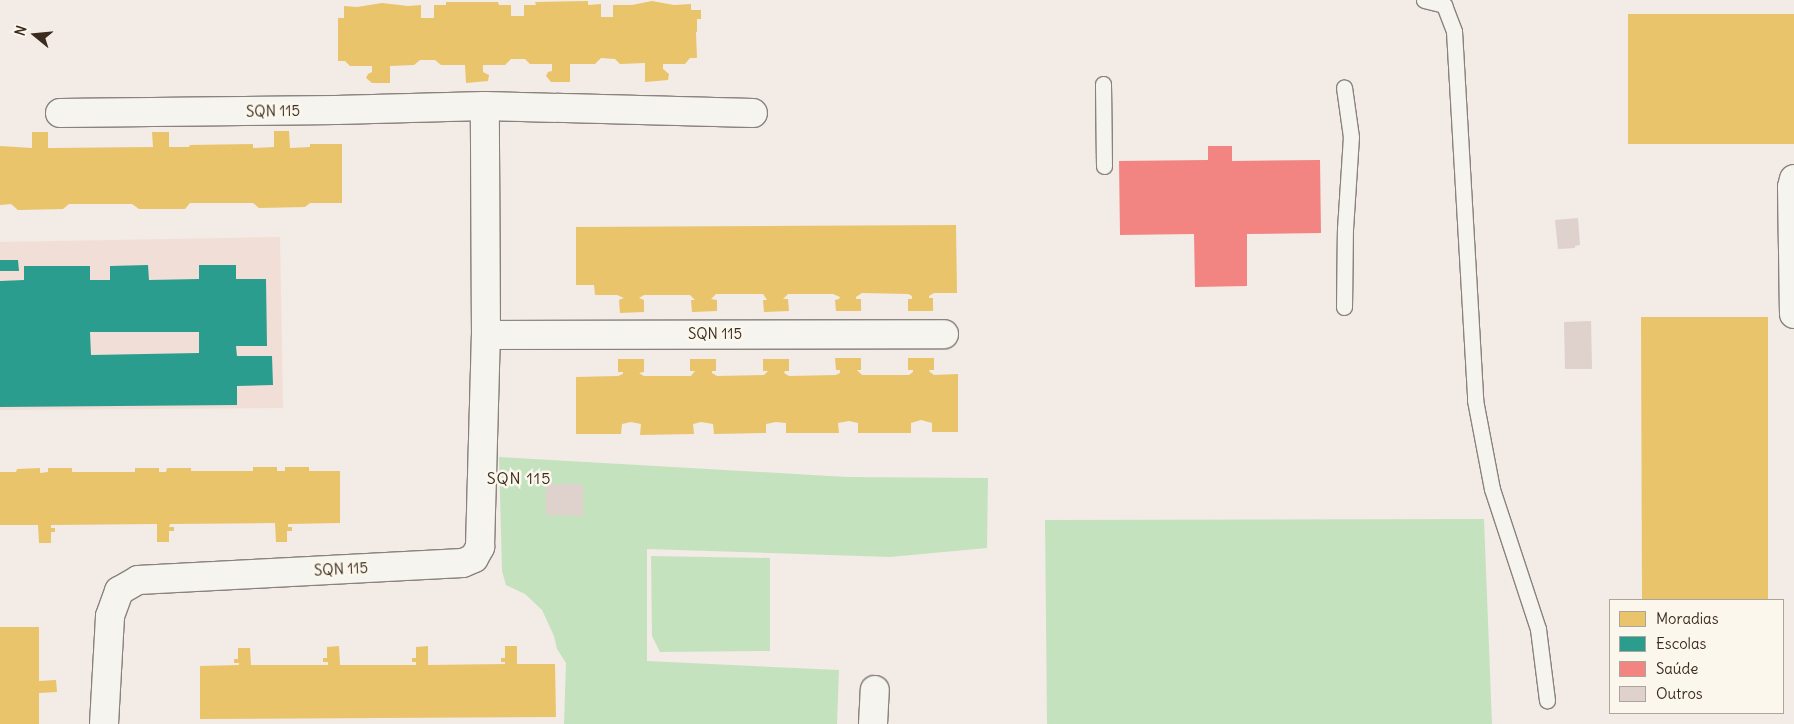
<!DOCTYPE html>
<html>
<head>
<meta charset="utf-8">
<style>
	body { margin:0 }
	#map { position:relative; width:1794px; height:724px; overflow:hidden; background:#f3ebe6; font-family:Delius,sans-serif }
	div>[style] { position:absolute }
	.built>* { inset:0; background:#f1ded6 }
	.green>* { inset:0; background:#c5e2bf }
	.homes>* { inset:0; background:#e9c46a }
	.schools>* { inset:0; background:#2a9d8f }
	.health>* { inset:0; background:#f28482 }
	.building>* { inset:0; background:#dfd1cc }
	.roads { filter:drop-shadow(1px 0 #89827d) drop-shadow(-1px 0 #89827d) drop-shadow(0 1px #89827d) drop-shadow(0 -1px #89827d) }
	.lane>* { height:15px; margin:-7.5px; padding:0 7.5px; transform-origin:7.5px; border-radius:7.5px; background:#f6f4ef }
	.street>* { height:28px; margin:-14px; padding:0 14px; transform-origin:14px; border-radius:14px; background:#f6f4ef }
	span { translate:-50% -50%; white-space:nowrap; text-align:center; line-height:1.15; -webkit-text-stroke:5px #fbf7ec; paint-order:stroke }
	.street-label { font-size:15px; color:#3b2a1e }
	.neighbourhood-label { font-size:16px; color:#3b2a1e; letter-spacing:1px }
	.legend { position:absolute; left:1609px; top:599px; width:175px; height:115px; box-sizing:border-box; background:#fbf7ec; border:1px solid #aea59a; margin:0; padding:6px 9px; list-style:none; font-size:15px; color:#3b2a1e }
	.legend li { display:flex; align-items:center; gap:10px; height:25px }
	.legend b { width:25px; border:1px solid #aea59a }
	.north { position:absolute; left:10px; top:10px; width:50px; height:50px; -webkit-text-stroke:4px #fbf7ec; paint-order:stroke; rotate:287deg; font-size:14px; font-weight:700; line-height:20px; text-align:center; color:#3b2a1e }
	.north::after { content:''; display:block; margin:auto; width:18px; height:22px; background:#3b2a1e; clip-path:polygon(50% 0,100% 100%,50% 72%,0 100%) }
</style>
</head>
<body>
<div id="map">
	<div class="built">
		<i style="clip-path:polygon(280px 237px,283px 408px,0 410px,0 242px)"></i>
	</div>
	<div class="green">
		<i style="clip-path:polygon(499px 457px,847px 477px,988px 478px,987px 548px,890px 557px,647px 549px,647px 661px,839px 670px,837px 724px,564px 724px,566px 663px,557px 649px,554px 636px,542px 610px,525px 594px,506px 585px,502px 571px)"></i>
		<i style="clip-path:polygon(1484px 519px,1492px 724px,1047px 724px,1045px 520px)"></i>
		<i style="clip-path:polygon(651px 556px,770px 558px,770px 651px,660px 652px,652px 636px)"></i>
	</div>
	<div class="homes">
		<i style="clip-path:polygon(588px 1px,588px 5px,601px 4px,601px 17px,613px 17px,613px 5px,632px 5px,652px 1px,674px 5px,691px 4px,691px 10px,701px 10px,701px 19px,697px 19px,697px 32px,696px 32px,697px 58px,690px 58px,685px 64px,663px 64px,663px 69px,669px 74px,668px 80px,645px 82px,645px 63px,620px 64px,615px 59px,601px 58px,595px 64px,570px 64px,570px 82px,551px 82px,546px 76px,548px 72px,552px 71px,552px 64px,530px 64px,525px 59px,511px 59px,505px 65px,483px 65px,483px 72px,489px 75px,488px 81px,466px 83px,465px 65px,441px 65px,435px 60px,420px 60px,414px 65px,390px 66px,390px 83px,372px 83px,366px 78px,368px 74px,372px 72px,372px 66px,350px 66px,345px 61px,338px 61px,338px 18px,344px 18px,344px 6px,357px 7px,382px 3px,408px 6px,421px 5px,421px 18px,434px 18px,434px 5px,446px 5px,446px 2px,498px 2px,499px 5px,511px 5px,511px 16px,524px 16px,524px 5px,536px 5px,535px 2px)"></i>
		<i style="clip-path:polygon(1628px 14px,1794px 14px,1794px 144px,1628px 144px)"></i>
		<i style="clip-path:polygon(274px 131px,289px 131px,290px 148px,310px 147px,310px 144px,342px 144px,342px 203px,310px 203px,305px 207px,259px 208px,253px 203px,190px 203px,185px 209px,139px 209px,132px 204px,69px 204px,63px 209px,18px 210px,11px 204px,0 205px,0 146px,32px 148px,32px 132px,48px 132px,48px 148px,153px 147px,152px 132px,169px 132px,169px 147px,189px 147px,190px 145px,253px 144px,253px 148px,274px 147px)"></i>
		<i style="clip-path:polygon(956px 225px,957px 293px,934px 293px,929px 296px,929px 298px,933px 298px,933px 311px,908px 311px,908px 299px,912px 299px,912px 296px,908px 294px,862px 293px,856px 297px,856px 299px,861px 299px,861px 311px,836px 311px,835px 300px,839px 299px,840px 297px,833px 294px,788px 294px,783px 299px,788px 299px,789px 311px,764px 312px,763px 300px,767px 300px,763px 294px,716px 294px,711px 299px,717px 300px,717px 311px,692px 312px,691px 300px,695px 300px,690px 295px,644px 295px,639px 298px,644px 300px,644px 312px,620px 313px,619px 300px,624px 298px,617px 295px,595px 295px,594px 285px,576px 285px,576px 227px)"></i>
		<i style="clip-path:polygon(1641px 317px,1768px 317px,1768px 600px,1642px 600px)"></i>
		<i style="clip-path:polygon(835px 358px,861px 358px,861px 370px,857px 370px,862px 375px,909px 375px,913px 372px,913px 370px,908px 370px,908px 358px,934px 358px,934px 370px,929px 370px,930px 372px,934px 375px,958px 374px,958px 432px,932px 432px,932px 423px,921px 420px,911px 423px,911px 433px,858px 433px,858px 423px,849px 421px,838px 423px,839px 433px,786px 433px,786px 423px,776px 422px,766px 424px,766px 433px,714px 434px,713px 424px,701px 422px,693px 424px,694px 434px,640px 435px,641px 424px,631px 422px,622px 424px,621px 434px,576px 434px,576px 377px,618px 376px,623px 374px,623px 372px,618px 372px,618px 359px,644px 359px,644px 372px,639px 373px,644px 376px,691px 376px,695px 371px,690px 371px,690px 359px,716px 359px,716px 371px,712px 371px,712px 373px,717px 376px,764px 375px,768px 371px,763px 371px,763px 359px,789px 359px,789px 371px,785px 371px,784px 373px,789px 376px,836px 375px,840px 373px,840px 370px,836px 370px)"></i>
		<i style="clip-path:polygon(253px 467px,277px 467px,277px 471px,285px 471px,285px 467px,309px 467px,309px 471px,340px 471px,340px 523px,288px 524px,288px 527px,292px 527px,292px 531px,287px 531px,287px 542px,276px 542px,275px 523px,170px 524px,169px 527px,174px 527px,174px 531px,169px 531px,169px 542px,157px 542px,157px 524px,51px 525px,51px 528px,55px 528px,55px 532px,51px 532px,51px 543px,39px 543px,38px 525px,0 525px,0 472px,16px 472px,17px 469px,40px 468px,40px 473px,48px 472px,48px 468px,72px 468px,72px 472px,135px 472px,135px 468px,159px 468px,159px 472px,166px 472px,167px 468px,191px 468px,191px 471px,253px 471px)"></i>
		<i style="clip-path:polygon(0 627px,39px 627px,39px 681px,56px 680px,57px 692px,39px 693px,39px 724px,0 724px)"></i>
		<i style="clip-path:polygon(339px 646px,340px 665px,416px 665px,416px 662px,412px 662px,412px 658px,416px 658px,416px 647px,428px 646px,428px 665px,505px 664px,505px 662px,501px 662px,501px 658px,505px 658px,505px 646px,517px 646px,517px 664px,555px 664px,556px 717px,200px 719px,200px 666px,239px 665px,239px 663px,234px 663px,234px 659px,238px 659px,238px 648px,250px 648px,251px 665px,328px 665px,328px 662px,323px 662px,323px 658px,327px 658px,327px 647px)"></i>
	</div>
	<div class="schools">
		<i style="clip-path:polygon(0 260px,18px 260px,19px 271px,0 271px)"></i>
		<i style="clip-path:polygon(evenodd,148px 265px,149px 280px,199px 279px,199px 265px,236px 265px,236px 279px,266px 279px,267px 346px,236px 346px,237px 356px,272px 356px,273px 385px,237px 386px,237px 405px,0 407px,0 281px,24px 280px,24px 266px,90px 266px,90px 280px,110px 280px,110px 266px,148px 265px,90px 332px,199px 332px,199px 353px,91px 355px,90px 332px)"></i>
	</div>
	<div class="health">
		<i style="clip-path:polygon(1208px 146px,1232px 146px,1232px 161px,1320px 160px,1321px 233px,1247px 234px,1247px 286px,1195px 287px,1194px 234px,1120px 235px,1119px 161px,1208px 160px)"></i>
	</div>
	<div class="building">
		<i style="clip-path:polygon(1578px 218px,1580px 245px,1575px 246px,1575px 248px,1558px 249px,1555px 220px)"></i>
		<i style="clip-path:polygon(1591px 321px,1592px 369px,1565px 369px,1564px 322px)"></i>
		<i style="clip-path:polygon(546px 484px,583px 484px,583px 516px,546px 515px)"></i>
	</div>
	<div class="roads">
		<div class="lane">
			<i style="left:1424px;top:0;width:21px;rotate:14deg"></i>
			<i style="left:1444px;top:5px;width:28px;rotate:69deg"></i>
			<i style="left:1454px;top:31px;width:370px;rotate:86.7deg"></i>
			<i style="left:1475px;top:400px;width:91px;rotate:79.2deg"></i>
			<i style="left:1492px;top:489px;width:147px;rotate:71.8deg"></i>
			<i style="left:1538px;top:629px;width:72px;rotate:82.8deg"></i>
			<i style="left:1103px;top:84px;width:82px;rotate:89.3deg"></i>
			<i style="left:1344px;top:307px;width:78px;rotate:-89.3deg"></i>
			<i style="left:1345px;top:229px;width:92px;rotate:-86.3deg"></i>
			<i style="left:1351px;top:137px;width:50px;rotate:-98deg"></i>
		</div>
		<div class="street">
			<i style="left:60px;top:113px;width:276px;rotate:-0.6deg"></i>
			<i style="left:336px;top:110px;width:149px;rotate:-1.5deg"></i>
			<i style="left:485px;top:106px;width:268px;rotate:1.5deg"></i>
			<i style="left:1794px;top:179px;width:8px;rotate:104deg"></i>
			<i style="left:1792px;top:187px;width:127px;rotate:89.1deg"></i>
			<i style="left:486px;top:335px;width:458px;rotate:-0.1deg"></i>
			<i style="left:104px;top:724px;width:108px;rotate:-86.8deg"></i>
			<i style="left:110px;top:616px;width:27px;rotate:-70deg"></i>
			<i style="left:119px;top:591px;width:22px;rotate:-30deg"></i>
			<i style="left:138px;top:580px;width:325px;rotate:-3deg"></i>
			<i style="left:463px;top:563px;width:12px;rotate:-24deg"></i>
			<i style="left:474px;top:558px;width:13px;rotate:-61deg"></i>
			<i style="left:480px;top:547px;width:212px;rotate:-88.4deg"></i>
			<i style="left:486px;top:335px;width:229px;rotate:-90.3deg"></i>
			<i style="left:873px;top:724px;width:34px;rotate:-87deg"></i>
		</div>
	</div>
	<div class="street-label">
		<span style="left:273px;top:111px;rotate:-1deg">SQN 115</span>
		<span style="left:715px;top:334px">SQN 115</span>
		<span style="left:341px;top:569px;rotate:-3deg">SQN 115</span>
	</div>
	<div class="neighbourhood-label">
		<span style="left:519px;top:478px">SQN 115</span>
	</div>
	<ul class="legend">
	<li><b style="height:14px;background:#e9c46a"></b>Moradias</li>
	<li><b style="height:14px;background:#2a9d8f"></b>Escolas</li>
	<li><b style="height:14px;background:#f28482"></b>Saúde</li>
	<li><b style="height:14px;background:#dfd1cc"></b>Outros</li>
	</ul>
	<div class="north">N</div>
</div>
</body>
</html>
